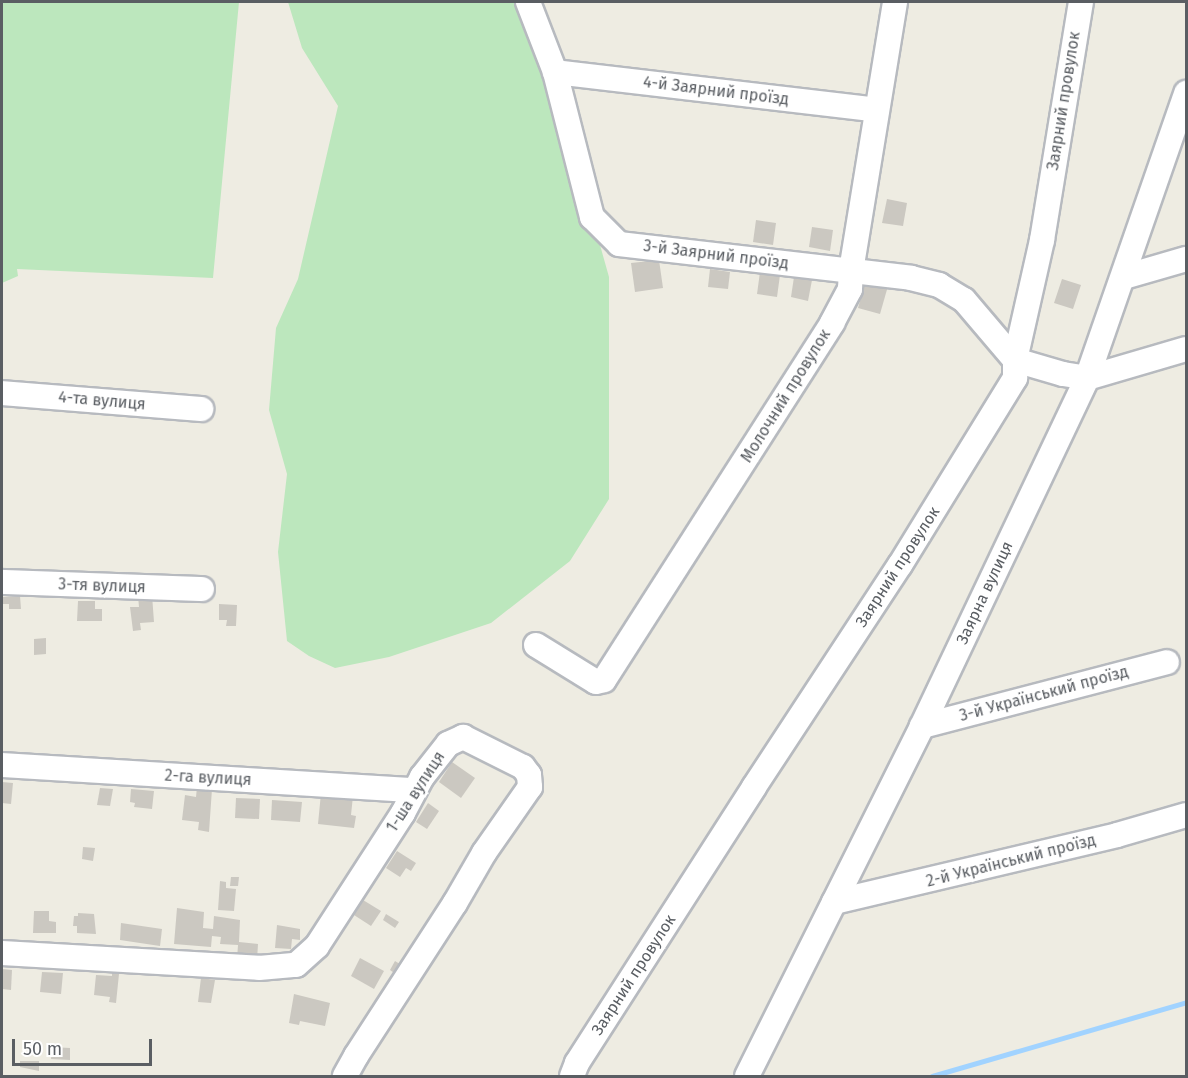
<!DOCTYPE html>
<html>
<head>
<meta charset="utf-8">
<style>
	body { margin:0 }
	#map { position:relative; width:1188px; height:1078px; overflow:hidden; background:#eeece2; font-family:"Fira Sans",sans-serif }
	div>[style] { position:absolute }
	.green>* { inset:0; background:#bce7bd }
	.stream>* { height:5px; margin:-2.5px; padding:0 2.5px; transform-origin:2.5px; border-radius:2.5px; background:#a1d3ff }
	.building>* { inset:0; background:#cbc8c1 }
	.roads { filter:drop-shadow(2px 0 #b7babf) drop-shadow(-2px 0 #b7babf) drop-shadow(0 2px #b7babf) drop-shadow(0 -2px #b7babf) }
	.minor>* { height:24px; margin:-12px; padding:0 12px; transform-origin:12px; border-radius:12px; background:#fff }
	span { translate:-50% -50%; white-space:nowrap; text-align:center; line-height:1.15; -webkit-text-stroke:5px #fff; paint-order:stroke }
	.street-label { font-size:16px; color:#5a5e63 }
	.frame { position:absolute; inset:0; border:3px solid #5a5e63; pointer-events:none }
	.scale { position:absolute; left:12px; top:1039px; width:140px; height:27px; box-sizing:border-box; border:3px solid #5a5e63; border-top:0; padding-left:8px; font-size:18px; line-height:21px; white-space:nowrap; color:#5a5e63; -webkit-text-stroke:4px #fff; paint-order:stroke }
</style>
</head>
<body>
<div id="map">
	<div class="green">
		<i style="clip-path:polygon(2px 2px,239px 2px,213px 278px,17px 269px,18px 276px,2px 283px)"></i>
		<i style="clip-path:polygon(288px 2px,527px 2px,546px 53px,609px 277px,609px 499px,570px 561px,491px 623px,389px 657px,335px 668px,309px 656px,287px 641px,278px 552px,287px 474px,269px 410px,276px 328px,298px 279px,338px 106px,302px 48px)"></i>
	</div>
	<div class="stream">
		<i style="left:932px;top:1076px;width:265px;rotate:-16.2deg"></i>
	</div>
	<div class="building">
		<i style="clip-path:polygon(887px 199px,907px 203px,903px 226px,882px 223px)"></i>
		<i style="clip-path:polygon(756px 220px,776px 223px,773px 245px,753px 242px)"></i>
		<i style="clip-path:polygon(812px 227px,833px 230px,830px 251px,809px 247px)"></i>
		<i style="clip-path:polygon(659px 260px,663px 288px,635px 292px,631px 263px)"></i>
		<i style="clip-path:polygon(710px 269px,730px 272px,728px 289px,708px 287px)"></i>
		<i style="clip-path:polygon(760px 272px,780px 275px,777px 297px,757px 294px)"></i>
		<i style="clip-path:polygon(794px 277px,812px 280px,808px 301px,791px 297px)"></i>
		<i style="clip-path:polygon(1062px 279px,1081px 285px,1073px 309px,1054px 303px)"></i>
		<i style="clip-path:polygon(866px 280px,888px 286px,880px 314px,858px 308px)"></i>
		<i style="clip-path:polygon(152px 595px,154px 622px,140px 623px,141px 630px,133px 631px,130px 607px,139px 607px,138px 596px)"></i>
		<i style="clip-path:polygon(20px 596px,21px 609px,9px 609px,9px 604px,2px 604px,2px 597px)"></i>
		<i style="clip-path:polygon(78px 601px,95px 601px,95px 609px,102px 609px,102px 621px,77px 621px)"></i>
		<i style="clip-path:polygon(219px 604px,237px 605px,236px 626px,226px 626px,227px 620px,219px 620px)"></i>
		<i style="clip-path:polygon(46px 638px,46px 654px,34px 655px,34px 639px)"></i>
		<i style="clip-path:polygon(452px 762px,475px 778px,461px 798px,439px 782px)"></i>
		<i style="clip-path:polygon(2px 782px,13px 783px,11px 804px,2px 803px)"></i>
		<i style="clip-path:polygon(197px 787px,212px 789px,209px 832px,198px 830px,199px 822px,182px 820px,185px 795px,196px 797px)"></i>
		<i style="clip-path:polygon(100px 788px,113px 789px,110px 806px,97px 805px)"></i>
		<i style="clip-path:polygon(131px 789px,154px 791px,152px 809px,134px 807px,135px 803px,130px 802px)"></i>
		<i style="clip-path:polygon(321px 793px,353px 796px,351px 815px,356px 816px,354px 828px,318px 824px)"></i>
		<i style="clip-path:polygon(236px 798px,260px 799px,259px 819px,235px 818px)"></i>
		<i style="clip-path:polygon(272px 800px,302px 802px,300px 822px,271px 820px)"></i>
		<i style="clip-path:polygon(428px 803px,439px 811px,427px 829px,416px 822px)"></i>
		<i style="clip-path:polygon(83px 847px,95px 848px,93px 861px,82px 859px)"></i>
		<i style="clip-path:polygon(397px 851px,416px 863px,411px 871px,406px 868px,400px 877px,386px 868px)"></i>
		<i style="clip-path:polygon(231px 877px,239px 877px,238px 886px,230px 886px)"></i>
		<i style="clip-path:polygon(220px 881px,226px 882px,226px 888px,236px 889px,234px 911px,218px 910px)"></i>
		<i style="clip-path:polygon(363px 900px,381px 911px,371px 926px,354px 915px)"></i>
		<i style="clip-path:polygon(177px 908px,204px 912px,203px 928px,213px 929px,214px 916px,240px 920px,239px 942px,258px 944px,257px 960px,237px 959px,238px 945px,220px 944px,221px 937px,212px 936px,211px 947px,174px 944px)"></i>
		<i style="clip-path:polygon(34px 911px,49px 911px,49px 921px,56px 922px,56px 933px,33px 933px)"></i>
		<i style="clip-path:polygon(78px 913px,94px 914px,96px 934px,77px 933px,77px 926px,73px 926px,74px 916px,78px 916px)"></i>
		<i style="clip-path:polygon(386px 914px,399px 922px,395px 928px,383px 920px)"></i>
		<i style="clip-path:polygon(121px 923px,162px 929px,160px 946px,120px 940px)"></i>
		<i style="clip-path:polygon(277px 925px,300px 929px,300px 940px,292px 939px,291px 949px,275px 948px)"></i>
		<i style="clip-path:polygon(360px 958px,384px 971px,374px 989px,351px 976px)"></i>
		<i style="clip-path:polygon(395px 961px,403px 966px,397px 975px,390px 970px)"></i>
		<i style="clip-path:polygon(2px 969px,12px 970px,11px 990px,2px 989px)"></i>
		<i style="clip-path:polygon(42px 972px,63px 973px,61px 994px,40px 992px)"></i>
		<i style="clip-path:polygon(112px 973px,119px 974px,116px 1003px,109px 1002px,110px 997px,94px 995px,96px 975px,112px 976px)"></i>
		<i style="clip-path:polygon(201px 978px,215px 980px,211px 1003px,198px 1002px)"></i>
		<i style="clip-path:polygon(294px 994px,330px 1003px,325px 1026px,300px 1021px,299px 1025px,289px 1023px)"></i>
		<i style="clip-path:polygon(52px 1047px,70px 1048px,70px 1060px,51px 1059px)"></i>
		<i style="clip-path:polygon(20px 1061px,39px 1061px,39px 1071px,20px 1067px)"></i>
	</div>
	<div class="roads">
		<div class="minor">
			<i style="left:528px;top:2px;width:75px;rotate:68.9deg"></i>
			<i style="left:555px;top:72px;width:150px;rotate:75.7deg"></i>
			<i style="left:592px;top:217px;width:38px;rotate:45deg"></i>
			<i style="left:619px;top:244px;width:294px;rotate:6.6deg"></i>
			<i style="left:911px;top:278px;width:29px;rotate:14deg"></i>
			<i style="left:939px;top:285px;width:29px;rotate:31deg"></i>
			<i style="left:964px;top:300px;width:79px;rotate:49.6deg"></i>
			<i style="left:1015px;top:360px;width:50px;rotate:16.3deg"></i>
			<i style="left:1063px;top:374px;width:24px;rotate:9deg"></i>
			<i style="left:1087px;top:378px;width:103px;rotate:-16.3deg"></i>
			<i style="left:555px;top:72px;width:324px;rotate:6.7deg"></i>
			<i style="left:1124px;top:277px;width:65px;rotate:-16.2deg"></i>
			<i style="left:2px;top:393px;width:200px;rotate:4.6deg"></i>
			<i style="left:2px;top:582px;width:200px;rotate:2deg"></i>
			<i style="left:536px;top:645px;width:70px;rotate:31.7deg"></i>
			<i style="left:596px;top:682px;width:8px;rotate:-14deg"></i>
			<i style="left:604px;top:680px;width:424px;rotate:-57.4deg"></i>
			<i style="left:832px;top:323px;width:38px;rotate:-62deg"></i>
			<i style="left:850px;top:289px;width:18px;rotate:-87deg"></i>
			<i style="left:851px;top:271px;width:273px;rotate:-80.7deg"></i>
			<i style="left:922px;top:726px;width:253px;rotate:-14.6deg"></i>
			<i style="left:2px;top:765px;width:413px;rotate:3.5deg"></i>
			<i style="left:834px;top:902px;width:291px;rotate:-13.3deg"></i>
			<i style="left:1117px;top:835px;width:72px;rotate:-16.2deg"></i>
			<i style="left:2px;top:953px;width:257px;rotate:3.3deg"></i>
			<i style="left:259px;top:968px;width:37px;rotate:-5deg"></i>
			<i style="left:296px;top:965px;width:28px;rotate:-42deg"></i>
			<i style="left:317px;top:946px;width:158px;rotate:-57.1deg"></i>
			<i style="left:403px;top:813px;width:41px;rotate:-62.2deg"></i>
			<i style="left:422px;top:777px;width:42px;rotate:-51.8deg"></i>
			<i style="left:448px;top:744px;width:17px;rotate:-25deg"></i>
			<i style="left:463px;top:737px;width:67px;rotate:26.6deg"></i>
			<i style="left:523px;top:767px;width:10px;rotate:53deg"></i>
			<i style="left:529px;top:775px;width:12px;rotate:85deg"></i>
			<i style="left:530px;top:787px;width:80px;rotate:124.9deg"></i>
			<i style="left:484px;top:853px;width:58px;rotate:120.1deg"></i>
			<i style="left:455px;top:903px;width:182px;rotate:122.9deg"></i>
			<i style="left:356px;top:1056px;width:23px;rotate:119deg"></i>
			<i style="left:572px;top:1076px;width:14px;rotate:-69deg"></i>
			<i style="left:577px;top:1063px;width:328px;rotate:-57.3deg"></i>
			<i style="left:754px;top:787px;width:266px;rotate:-56.7deg"></i>
			<i style="left:900px;top:565px;width:220px;rotate:-58.4deg"></i>
			<i style="left:1015px;top:378px;width:18px;rotate:-90deg"></i>
			<i style="left:1015px;top:360px;width:123px;rotate:-77.3deg"></i>
			<i style="left:1042px;top:240px;width:241px;rotate:-80.7deg"></i>
			<i style="left:747px;top:1076px;width:391px;rotate:-63.4deg"></i>
			<i style="left:922px;top:726px;width:385px;rotate:-64.6deg"></i>
			<i style="left:1087px;top:378px;width:302px;rotate:-70.8deg"></i>
		</div>
	</div>
	<div class="street-label">
		<span style="left:716px;top:91px;rotate:7deg">4-й Заярний проїзд</span>
		<span style="left:1064px;top:101px;rotate:-81deg">Заярний провулок</span>
		<span style="left:716px;top:255px;rotate:7deg">3-й Заярний проїзд</span>
		<span style="left:786px;top:396px;rotate:-58deg">Молочний провулок</span>
		<span style="left:102px;top:401px;rotate:5deg">4-та вулиця</span>
		<span style="left:898px;top:567px;rotate:-57deg">Заярний провулок</span>
		<span style="left:102px;top:586px;rotate:2deg">3-тя вулиця</span>
		<span style="left:985px;top:593px;rotate:-65deg">Заярна вулиця</span>
		<span style="left:1044px;top:694px;rotate:-15deg">3-й Український проїзд</span>
		<span style="left:208px;top:778px;rotate:3deg">2-га вулиця</span>
		<span style="left:416px;top:792px;rotate:-57deg">1-ша вулиця</span>
		<span style="left:1011px;top:861px;rotate:-14deg">2-й Український проїзд</span>
		<span style="left:634px;top:975px;rotate:-57deg">Заярний провулок</span>
	</div>
	<div class="frame"></div>
	<div class="scale">50 m</div>
</div>
</body>
</html>
